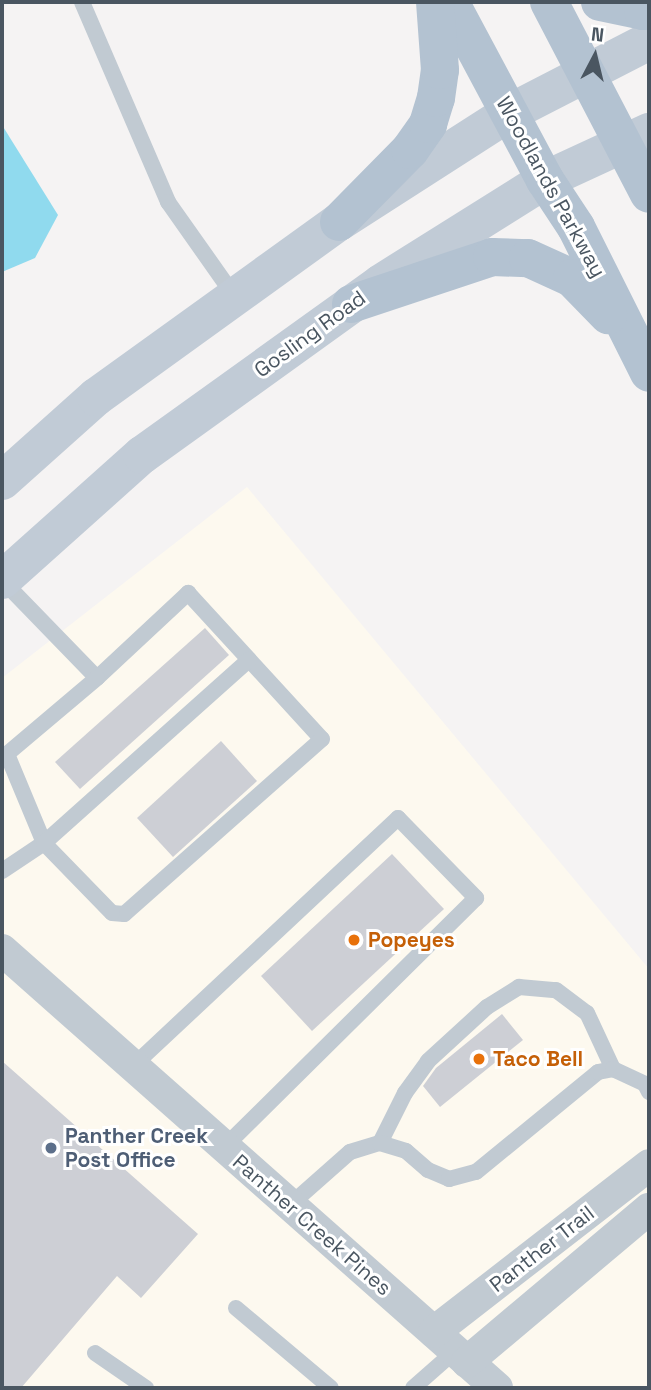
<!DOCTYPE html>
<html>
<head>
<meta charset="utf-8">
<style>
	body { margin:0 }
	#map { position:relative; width:651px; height:1390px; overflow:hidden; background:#f5f3f3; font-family:"Space Grotesk",sans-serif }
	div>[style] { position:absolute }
	.commercial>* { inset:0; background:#fdf9ef }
	.water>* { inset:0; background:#90daee }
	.building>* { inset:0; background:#cdcfd5 }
	.service>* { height:16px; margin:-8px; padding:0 8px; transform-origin:8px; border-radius:8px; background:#c1cad2 }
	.minor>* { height:32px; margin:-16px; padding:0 16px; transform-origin:16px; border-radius:16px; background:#c1cad2 }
	.secondary>* { height:38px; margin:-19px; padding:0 19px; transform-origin:19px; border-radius:19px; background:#c1cbd6 }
	.primary>* { height:38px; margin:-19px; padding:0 19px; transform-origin:19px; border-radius:19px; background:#b3c2d1 }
	.dots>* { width:19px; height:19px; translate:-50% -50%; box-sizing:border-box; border:4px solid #fff; border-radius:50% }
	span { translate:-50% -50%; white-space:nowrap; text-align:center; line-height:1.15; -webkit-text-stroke:6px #fff; paint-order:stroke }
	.street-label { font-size:21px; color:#4a5661 }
	.food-label { font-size:21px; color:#c56008; font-weight:700 }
	.left { translate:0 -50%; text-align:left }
	.service-label { font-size:21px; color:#4e5e75; font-weight:700 }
	.frame { position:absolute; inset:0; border:4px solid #4a5661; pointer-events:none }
	.north { position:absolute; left:560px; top:21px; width:70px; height:70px; -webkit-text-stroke:5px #fff; paint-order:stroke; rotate:7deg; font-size:19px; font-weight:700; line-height:28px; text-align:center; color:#4a5661 }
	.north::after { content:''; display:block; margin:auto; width:24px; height:32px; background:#4a5661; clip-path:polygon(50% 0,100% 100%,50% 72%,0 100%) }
</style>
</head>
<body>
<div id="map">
	<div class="commercial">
		<i style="clip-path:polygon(247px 487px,649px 969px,649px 1388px,2px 1388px,2px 678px)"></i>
	</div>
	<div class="water">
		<i style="clip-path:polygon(2px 125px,58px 215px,35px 258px,2px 272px)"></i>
	</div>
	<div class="building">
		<i style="clip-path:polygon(205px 628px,229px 655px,80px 789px,55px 762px)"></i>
		<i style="clip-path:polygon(221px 741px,257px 781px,173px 857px,137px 818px)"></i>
		<i style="clip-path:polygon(392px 854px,444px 909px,312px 1031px,261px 976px)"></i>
		<i style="clip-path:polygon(502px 1014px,523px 1040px,440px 1107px,423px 1086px,436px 1068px)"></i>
		<i style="clip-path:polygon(2px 1061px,198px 1234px,141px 1298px,117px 1276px,21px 1388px,2px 1388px)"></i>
	</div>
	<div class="service">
		<i style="left:82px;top:2px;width:218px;rotate:66.7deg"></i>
		<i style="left:168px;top:202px;width:116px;rotate:54.8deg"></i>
		<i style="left:2px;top:580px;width:136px;rotate:45.9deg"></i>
		<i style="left:97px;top:678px;width:125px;rotate:-43deg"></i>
		<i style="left:188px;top:593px;width:198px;rotate:47.5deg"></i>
		<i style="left:322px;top:739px;width:264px;rotate:138.5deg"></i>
		<i style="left:124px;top:914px;width:12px;rotate:-175deg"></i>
		<i style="left:112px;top:913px;width:98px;rotate:-134.2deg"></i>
		<i style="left:44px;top:843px;width:96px;rotate:-112.6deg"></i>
		<i style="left:7px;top:754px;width:118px;rotate:-40.2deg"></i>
		<i style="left:2px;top:871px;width:50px;rotate:-33.7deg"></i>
		<i style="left:44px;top:843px;width:275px;rotate:-41.8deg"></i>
		<i style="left:133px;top:1066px;width:363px;rotate:-43.1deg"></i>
		<i style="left:398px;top:818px;width:112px;rotate:45.7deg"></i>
		<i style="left:476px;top:898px;width:354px;rotate:135.3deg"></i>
		<i style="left:380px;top:1143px;width:56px;rotate:-63.4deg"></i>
		<i style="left:405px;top:1093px;width:39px;rotate:-54deg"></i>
		<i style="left:428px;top:1061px;width:80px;rotate:-42.5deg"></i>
		<i style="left:487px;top:1007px;width:38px;rotate:-32deg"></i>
		<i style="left:519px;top:987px;width:37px;rotate:5deg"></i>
		<i style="left:556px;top:990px;width:39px;rotate:37deg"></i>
		<i style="left:587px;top:1013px;width:62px;rotate:65.1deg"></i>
		<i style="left:290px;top:1205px;width:80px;rotate:-41.5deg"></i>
		<i style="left:350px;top:1152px;width:31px;rotate:-17deg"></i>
		<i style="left:380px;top:1143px;width:27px;rotate:17deg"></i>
		<i style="left:406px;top:1151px;width:29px;rotate:41deg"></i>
		<i style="left:428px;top:1170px;width:23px;rotate:23deg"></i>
		<i style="left:449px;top:1179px;width:28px;rotate:-15deg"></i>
		<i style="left:476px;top:1172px;width:158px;rotate:-39.3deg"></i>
		<i style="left:598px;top:1072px;width:15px;rotate:-11deg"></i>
		<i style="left:613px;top:1069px;width:35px;rotate:25deg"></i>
		<i style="left:645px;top:1084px;width:9px;rotate:63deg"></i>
		<i style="left:236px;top:1308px;width:124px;rotate:40.1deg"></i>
		<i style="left:95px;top:1353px;width:62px;rotate:34.5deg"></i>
		<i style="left:413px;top:1388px;width:56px;rotate:-41.4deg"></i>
	</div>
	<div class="minor">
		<i style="left:2px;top:950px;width:661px;rotate:41.5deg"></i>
		<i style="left:434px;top:1332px;width:272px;rotate:-37.8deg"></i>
		<i style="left:467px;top:1362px;width:238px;rotate:-40.1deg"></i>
	</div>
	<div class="secondary">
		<i style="left:2px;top:481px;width:126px;rotate:-41.8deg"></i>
		<i style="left:96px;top:397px;width:299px;rotate:-35.8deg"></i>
		<i style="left:339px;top:222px;width:202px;rotate:-32.7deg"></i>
		<i style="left:509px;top:113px;width:157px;rotate:-27.2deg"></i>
		<i style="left:2px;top:580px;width:188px;rotate:-41.8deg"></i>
		<i style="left:142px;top:455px;width:294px;rotate:-35.7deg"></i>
		<i style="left:381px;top:283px;width:194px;rotate:-32.1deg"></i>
		<i style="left:545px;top:180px;width:115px;rotate:-24.8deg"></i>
	</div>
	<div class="primary">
		<i style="left:450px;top:2px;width:202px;rotate:61.9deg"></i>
		<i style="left:545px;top:180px;width:56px;rotate:56.6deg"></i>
		<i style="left:576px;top:227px;width:163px;rotate:63.4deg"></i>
		<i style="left:549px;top:2px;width:216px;rotate:62.5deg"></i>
		<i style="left:600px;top:2px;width:44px;rotate:11.8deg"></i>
		<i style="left:643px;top:11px;width:6px;rotate:-18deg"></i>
		<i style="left:339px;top:222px;width:101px;rotate:-45.4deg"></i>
		<i style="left:410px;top:150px;width:32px;rotate:-55deg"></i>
		<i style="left:428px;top:124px;width:27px;rotate:-73deg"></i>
		<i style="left:436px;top:98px;width:28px;rotate:-82deg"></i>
		<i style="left:440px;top:70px;width:68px;rotate:-94.2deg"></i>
		<i style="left:351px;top:304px;width:149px;rotate:-18.4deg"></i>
		<i style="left:492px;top:257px;width:36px;rotate:2deg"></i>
		<i style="left:528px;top:258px;width:48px;rotate:24.4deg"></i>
		<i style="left:572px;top:278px;width:52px;rotate:45.8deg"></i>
	</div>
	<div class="dots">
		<i style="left:354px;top:940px;background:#e8710a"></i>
		<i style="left:479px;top:1059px;background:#e8710a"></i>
		<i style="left:51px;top:1148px;background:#5c6f8a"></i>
	</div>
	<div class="street-label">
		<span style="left:551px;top:187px;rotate:61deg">Woodlands Parkway</span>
		<span style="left:310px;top:334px;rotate:-36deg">Gosling Road</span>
		<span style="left:312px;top:1225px;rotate:41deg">Panther Creek Pines</span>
		<span style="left:542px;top:1249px;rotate:-38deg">Panther Trail</span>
	</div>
	<div class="food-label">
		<span class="left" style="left:368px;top:940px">Popeyes</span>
		<span class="left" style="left:493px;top:1059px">Taco Bell</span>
	</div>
	<div class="service-label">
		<span class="left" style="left:65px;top:1148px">Panther Creek<br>Post Office</span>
	</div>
	<div class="frame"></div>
	<div class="north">N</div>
</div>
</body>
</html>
